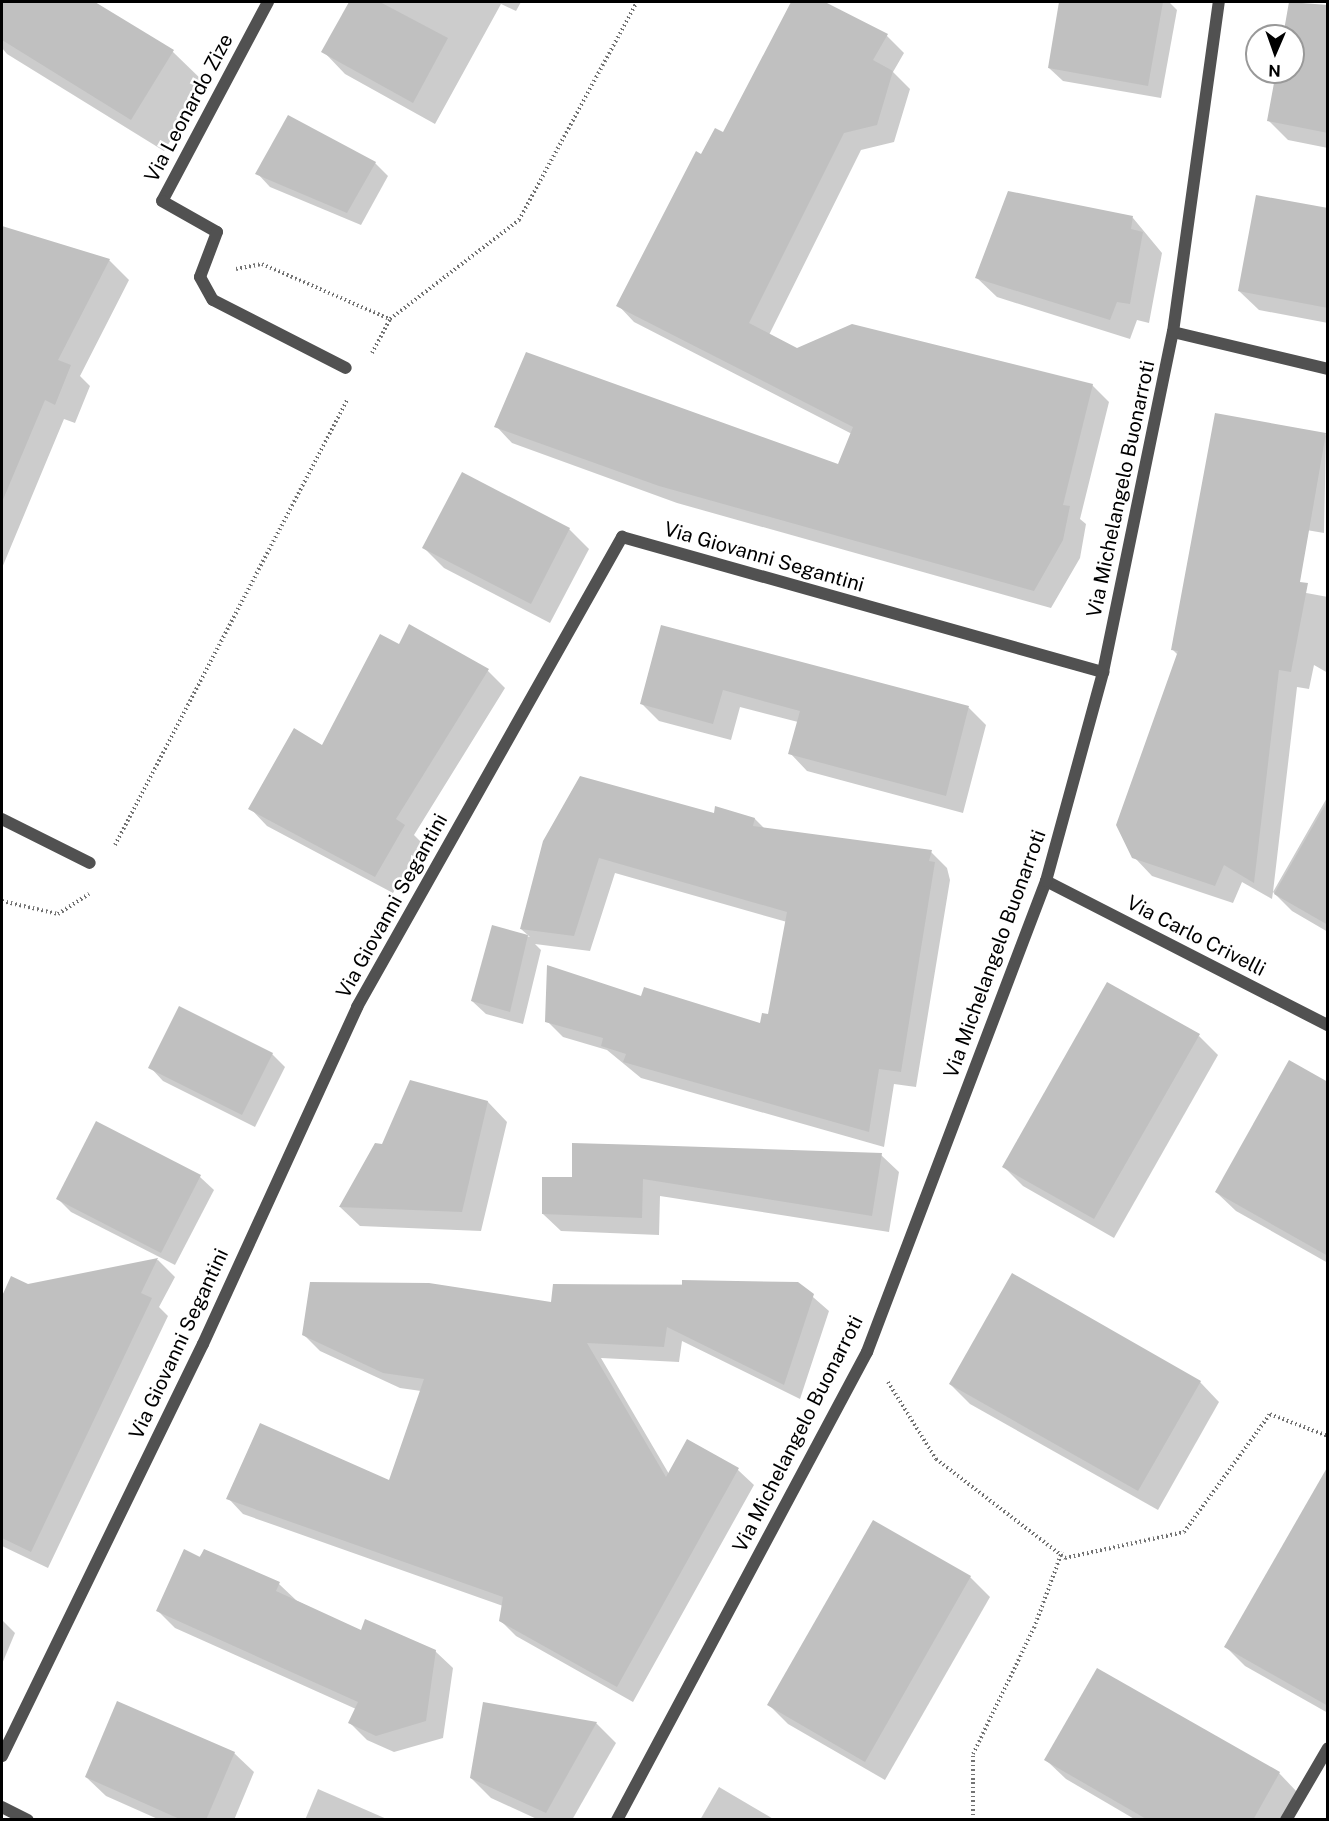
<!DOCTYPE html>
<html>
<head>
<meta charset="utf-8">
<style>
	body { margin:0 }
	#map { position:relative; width:1329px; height:1821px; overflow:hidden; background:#fff; font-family:"Public Sans",sans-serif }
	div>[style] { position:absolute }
	.shadow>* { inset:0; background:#0003 }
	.building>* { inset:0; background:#c0c0c0 }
	.path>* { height:4px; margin-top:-2px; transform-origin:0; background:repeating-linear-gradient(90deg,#737373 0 1.5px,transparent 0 4.5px) }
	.street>* { height:12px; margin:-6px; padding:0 6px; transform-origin:6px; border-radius:6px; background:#515151 }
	span { translate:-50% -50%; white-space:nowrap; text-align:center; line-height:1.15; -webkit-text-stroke:5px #fff; paint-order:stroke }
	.street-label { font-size:20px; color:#000 }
	.frame { position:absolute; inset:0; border:3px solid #000; pointer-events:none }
	.north { position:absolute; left:1245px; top:24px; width:60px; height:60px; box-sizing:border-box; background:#fff; border:2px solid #999; border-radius:50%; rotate:182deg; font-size:16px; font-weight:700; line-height:24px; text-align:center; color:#000 }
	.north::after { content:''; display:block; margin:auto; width:21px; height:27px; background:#000; clip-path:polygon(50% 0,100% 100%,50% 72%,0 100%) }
</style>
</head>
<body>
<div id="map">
	<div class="shadow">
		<i style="clip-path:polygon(2px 2px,92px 2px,173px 52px,206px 84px,164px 151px,7px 54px,2px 48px)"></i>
		<i style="clip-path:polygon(350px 2px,521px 2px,516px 11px,501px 4px,435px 124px,345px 74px,323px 51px)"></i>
		<i style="clip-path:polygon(792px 2px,822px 2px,887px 36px,904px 53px,893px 72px,910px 89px,894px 142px,861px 150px,769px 335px,797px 349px,1092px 385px,1109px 402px,1080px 519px,1086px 524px,1080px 558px,1051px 608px,677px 503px,512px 443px,496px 426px,838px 466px,852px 434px,634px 322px,618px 305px,702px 156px,724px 134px)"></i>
		<i style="clip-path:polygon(1061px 2px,1169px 2px,1177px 10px,1161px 98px,1063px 81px,1049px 68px)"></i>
		<i style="clip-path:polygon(1291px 2px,1328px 7px,1328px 148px,1288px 140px,1269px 121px,1278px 72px,1293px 72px,1293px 36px,1285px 36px)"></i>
		<i style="clip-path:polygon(375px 163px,388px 176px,361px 225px,270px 187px,257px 173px)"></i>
		<i style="clip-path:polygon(1328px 209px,1328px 323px,1259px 310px,1239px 291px)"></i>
		<i style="clip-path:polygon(1133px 218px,1162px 253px,1149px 323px,1137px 320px,1130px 339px,997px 297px,977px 278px)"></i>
		<i style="clip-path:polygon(2px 228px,109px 260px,129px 280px,80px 376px,90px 386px,75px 423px,64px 419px,2px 568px)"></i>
		<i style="clip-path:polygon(1326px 435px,1324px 533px,1214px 514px)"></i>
		<i style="clip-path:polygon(569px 529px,589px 549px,550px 623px,444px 568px,424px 548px)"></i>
		<i style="clip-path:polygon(1187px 571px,1328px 597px,1328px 673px,1314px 665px,1309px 689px,1297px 687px,1273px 892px,1328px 796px,1328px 932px,1292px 911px,1273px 892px,1272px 899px,1242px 882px,1233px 903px,1152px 876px,1134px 857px,1178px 655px,1172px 649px)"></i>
		<i style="clip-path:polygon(662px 627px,969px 708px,986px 725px,963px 813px,807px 771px,790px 753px,798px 722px,740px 707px,731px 740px,659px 721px,641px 703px)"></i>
		<i style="clip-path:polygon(399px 646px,488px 671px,505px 688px,414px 835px,422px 843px,393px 893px,267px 826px,250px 808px,323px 747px)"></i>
		<i style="clip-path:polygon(715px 815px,755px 819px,765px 829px,931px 852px,947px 868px,950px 880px,916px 1087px,894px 1084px,884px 1147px,641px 1078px,607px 1050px,563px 1037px,547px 1021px,642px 998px,761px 1025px,769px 1016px,787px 922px,615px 873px,590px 951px,535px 944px,541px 950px,523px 1024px,486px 1014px,472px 1001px,493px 927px,530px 937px,521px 929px,544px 841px)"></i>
		<i style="clip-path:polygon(1199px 1036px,1218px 1055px,1114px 1238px,1023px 1186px,1004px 1167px)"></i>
		<i style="clip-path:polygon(272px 1054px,285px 1067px,255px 1127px,163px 1081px,150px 1067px)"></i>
		<i style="clip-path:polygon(410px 1082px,488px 1102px,507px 1122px,481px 1231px,360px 1226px,340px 1207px,375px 1144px,383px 1145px)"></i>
		<i style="clip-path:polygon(1328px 1084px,1328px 1263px,1236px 1211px,1216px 1192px)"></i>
		<i style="clip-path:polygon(96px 1123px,200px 1177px,214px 1190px,175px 1265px,71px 1212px,58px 1199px)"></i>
		<i style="clip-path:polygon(881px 1155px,899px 1172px,889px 1232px,660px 1196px,659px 1235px,561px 1231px,543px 1214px,573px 1179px)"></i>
		<i style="clip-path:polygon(158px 1260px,175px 1277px,159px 1307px,168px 1316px,48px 1568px,2px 1546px,2px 1300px,11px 1278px,28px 1285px)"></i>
		<i style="clip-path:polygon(798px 1284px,829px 1311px,800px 1399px,682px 1341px,679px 1362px,601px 1358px,669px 1474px,738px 1470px,754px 1485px,633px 1702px,516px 1636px,500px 1620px,503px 1606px,243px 1514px,228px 1498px,390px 1482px,421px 1391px,400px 1388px,320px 1351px,304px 1335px,552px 1304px,555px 1285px)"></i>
		<i style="clip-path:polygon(1200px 1382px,1219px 1402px,1158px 1510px,970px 1404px,950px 1384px)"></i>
		<i style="clip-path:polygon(874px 1522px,970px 1577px,990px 1597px,885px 1780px,788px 1724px,769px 1705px)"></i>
		<i style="clip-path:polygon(1328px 1522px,1328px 1713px,1245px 1666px,1225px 1646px)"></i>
		<i style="clip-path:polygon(204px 1551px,279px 1584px,297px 1601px,361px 1632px,435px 1651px,453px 1668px,443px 1738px,394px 1752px,367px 1740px,350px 1723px,356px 1709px,175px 1628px,158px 1611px)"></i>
		<i style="clip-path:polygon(2px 1620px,15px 1633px,2px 1664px)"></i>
		<i style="clip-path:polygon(484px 1703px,596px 1723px,616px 1743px,572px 1820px,539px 1820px,491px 1798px,471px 1778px)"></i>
		<i style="clip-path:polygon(234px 1753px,254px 1772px,234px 1820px,160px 1820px,106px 1796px,86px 1777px)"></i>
		<i style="clip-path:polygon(1046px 1760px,1279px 1773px,1298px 1793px,1283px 1820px,1136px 1820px,1066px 1779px)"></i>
		<i style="clip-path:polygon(719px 1787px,775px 1820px,700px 1820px)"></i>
		<i style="clip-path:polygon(318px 1789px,389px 1820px,305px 1820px)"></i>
	</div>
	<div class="building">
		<i style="clip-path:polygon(2px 2px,95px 2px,174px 50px,131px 120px,2px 40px)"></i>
		<i style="clip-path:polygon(349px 2px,380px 2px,448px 38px,413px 103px,321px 52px)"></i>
		<i style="clip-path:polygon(791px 2px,825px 2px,888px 34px,873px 60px,893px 71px,877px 125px,844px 133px,749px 323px,797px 348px,852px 324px,1093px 384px,1063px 505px,1070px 506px,1063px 540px,1034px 591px,659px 486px,494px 427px,526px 352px,838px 464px,853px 427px,616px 306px,696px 151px,701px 154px,715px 128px,723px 132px)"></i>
		<i style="clip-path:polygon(1059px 2px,1163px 2px,1148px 86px,1048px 68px)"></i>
		<i style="clip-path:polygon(1289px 2px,1328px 5px,1328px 133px,1267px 121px,1276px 72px,1293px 72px,1293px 36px,1283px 36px)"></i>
		<i style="clip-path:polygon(288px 115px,376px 162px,347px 213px,255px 174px)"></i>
		<i style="clip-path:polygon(1008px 191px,1133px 216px,1131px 229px,1143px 232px,1130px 304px,1117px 302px,1110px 320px,975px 278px)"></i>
		<i style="clip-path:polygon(1256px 195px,1328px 208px,1328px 308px,1238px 291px)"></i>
		<i style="clip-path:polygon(2px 226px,110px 259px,58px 360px,71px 365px,55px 405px,45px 400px,2px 502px)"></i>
		<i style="clip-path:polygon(1215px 413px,1326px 433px,1300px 582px,1308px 583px,1291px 672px,1279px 670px,1254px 883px,1224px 865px,1215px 886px,1132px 858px,1116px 825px,1178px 651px,1171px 650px)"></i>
		<i style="clip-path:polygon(462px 472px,570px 528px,531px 604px,422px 548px)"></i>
		<i style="clip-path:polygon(409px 624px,489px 669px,396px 819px,405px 825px,375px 877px,248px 809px,294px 728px,322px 745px,380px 634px,399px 644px)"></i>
		<i style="clip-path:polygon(661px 625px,969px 706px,946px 796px,788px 754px,800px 711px,723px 690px,713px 724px,640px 704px)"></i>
		<i style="clip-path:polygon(580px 776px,714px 813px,715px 806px,755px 818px,753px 826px,932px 850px,929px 861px,935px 862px,901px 1072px,879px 1069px,869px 1132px,623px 1062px,626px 1054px,601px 1046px,603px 1038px,545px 1022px,547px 965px,641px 996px,644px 987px,760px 1023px,762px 1013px,768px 1014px,787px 912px,599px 858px,574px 936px,520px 929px,543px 841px)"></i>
		<i style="clip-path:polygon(1328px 800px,1328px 925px,1274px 894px)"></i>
		<i style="clip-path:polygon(492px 925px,528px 935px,510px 1012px,471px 1001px)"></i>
		<i style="clip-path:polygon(1107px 982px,1200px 1034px,1094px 1219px,1002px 1167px)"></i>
		<i style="clip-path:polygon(179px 1006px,273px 1053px,242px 1115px,148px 1068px)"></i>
		<i style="clip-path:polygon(1289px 1060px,1328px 1082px,1328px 1256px,1215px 1192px)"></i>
		<i style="clip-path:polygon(410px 1080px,488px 1101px,462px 1212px,339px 1207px,375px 1143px,382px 1144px)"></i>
		<i style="clip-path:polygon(96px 1121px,201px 1175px,161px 1253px,56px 1199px)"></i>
		<i style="clip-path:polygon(572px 1143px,644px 1145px,882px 1153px,872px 1216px,643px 1179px,642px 1218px,542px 1214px,542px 1177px,572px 1177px)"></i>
		<i style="clip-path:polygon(158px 1258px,141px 1293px,152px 1298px,31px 1552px,2px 1538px,2px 1296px,11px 1276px,28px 1284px)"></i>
		<i style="clip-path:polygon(1012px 1273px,1201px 1381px,1138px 1491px,949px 1384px)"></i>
		<i style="clip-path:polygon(682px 1280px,798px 1282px,814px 1294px,784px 1385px,667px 1327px,664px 1347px,587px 1343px,666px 1477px,687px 1439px,739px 1468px,617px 1687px,499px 1621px,503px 1597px,226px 1499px,260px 1423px,389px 1480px,424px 1379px,383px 1373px,302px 1335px,310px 1282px,429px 1283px,551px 1302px,553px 1284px,682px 1285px)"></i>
		<i style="clip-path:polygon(1328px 1466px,1328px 1706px,1224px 1647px)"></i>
		<i style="clip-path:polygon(873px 1520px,971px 1576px,865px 1762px,767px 1705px)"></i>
		<i style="clip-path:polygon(184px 1549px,200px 1557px,204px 1549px,280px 1582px,276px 1591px,361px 1630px,365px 1619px,436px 1650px,426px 1721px,376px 1736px,348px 1723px,358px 1702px,156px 1611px)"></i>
		<i style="clip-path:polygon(1097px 1668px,1280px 1772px,1253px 1820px,1148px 1820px,1044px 1760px)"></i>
		<i style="clip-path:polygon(117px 1701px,235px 1752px,206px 1820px,182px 1820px,85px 1777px)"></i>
		<i style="clip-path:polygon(483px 1702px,597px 1722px,546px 1813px,470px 1778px)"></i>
	</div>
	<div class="path">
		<i style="left:236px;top:269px;width:26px;rotate:-11deg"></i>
		<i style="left:262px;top:264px;width:139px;rotate:23.3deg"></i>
		<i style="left:390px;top:319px;width:163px;rotate:-37.5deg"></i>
		<i style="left:519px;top:220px;width:248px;rotate:-61.6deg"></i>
		<i style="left:372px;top:353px;width:38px;rotate:-62deg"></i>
		<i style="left:115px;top:845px;width:502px;rotate:-62.46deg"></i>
		<i style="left:2px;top:901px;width:57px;rotate:13.1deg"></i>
		<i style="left:58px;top:914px;width:37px;rotate:-33deg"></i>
		<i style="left:888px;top:1382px;width:91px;rotate:58.1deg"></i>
		<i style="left:936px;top:1459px;width:163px;rotate:37.5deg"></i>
		<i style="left:1065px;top:1558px;width:122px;rotate:-12.3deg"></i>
		<i style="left:1184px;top:1532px;width:146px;rotate:-53.9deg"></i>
		<i style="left:1270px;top:1414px;width:62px;rotate:20.8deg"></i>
		<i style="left:973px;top:1820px;width:66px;rotate:-90deg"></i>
		<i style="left:973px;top:1754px;width:140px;rotate:-64.2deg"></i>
		<i style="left:1034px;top:1628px;width:81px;rotate:-69.8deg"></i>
	</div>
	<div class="street">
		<i style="left:268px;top:2px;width:225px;rotate:118deg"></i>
		<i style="left:162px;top:201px;width:63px;rotate:29.4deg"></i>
		<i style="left:217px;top:232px;width:48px;rotate:110.7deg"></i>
		<i style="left:200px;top:277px;width:26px;rotate:61deg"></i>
		<i style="left:213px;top:300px;width:149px;rotate:27.1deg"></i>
		<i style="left:1173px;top:332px;width:159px;rotate:13.4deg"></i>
		<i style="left:2px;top:819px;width:98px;rotate:26.6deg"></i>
		<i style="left:1046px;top:881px;width:317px;rotate:27.1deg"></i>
		<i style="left:2px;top:1756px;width:458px;rotate:-64deg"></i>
		<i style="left:203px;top:1344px;width:371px;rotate:-65.4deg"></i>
		<i style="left:357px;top:1007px;width:540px;rotate:-60.58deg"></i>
		<i style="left:622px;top:537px;width:500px;rotate:15.7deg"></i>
		<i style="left:2px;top:1807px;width:29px;rotate:27deg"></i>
		<i style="left:617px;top:1820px;width:531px;rotate:-61.89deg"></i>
		<i style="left:867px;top:1352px;width:504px;rotate:-69.19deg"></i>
		<i style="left:1046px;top:881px;width:217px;rotate:-74.7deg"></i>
		<i style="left:1103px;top:672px;width:347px;rotate:-78.4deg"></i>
		<i style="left:1173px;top:332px;width:333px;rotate:-82.1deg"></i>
		<i style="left:1286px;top:1820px;width:83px;rotate:-59.7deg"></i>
	</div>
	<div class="street-label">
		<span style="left:189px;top:108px;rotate:-62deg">Via Leonardo Zize</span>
		<span style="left:1121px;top:489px;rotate:-78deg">Via Michelangelo Buonarroti</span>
		<span style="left:764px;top:557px;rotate:16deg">Via Giovanni Segantini</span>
		<span style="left:392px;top:906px;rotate:-61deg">Via Giovanni Segantini</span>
		<span style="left:1196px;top:936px;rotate:27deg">Via Carlo Crivelli</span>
		<span style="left:995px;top:954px;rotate:-70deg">Via Michelangelo Buonarroti</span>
		<span style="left:179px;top:1344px;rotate:-65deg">Via Giovanni Segantini</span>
		<span style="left:798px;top:1434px;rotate:-63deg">Via Michelangelo Buonarroti</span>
	</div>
	<div class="frame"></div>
	<div class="north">N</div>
</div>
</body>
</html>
